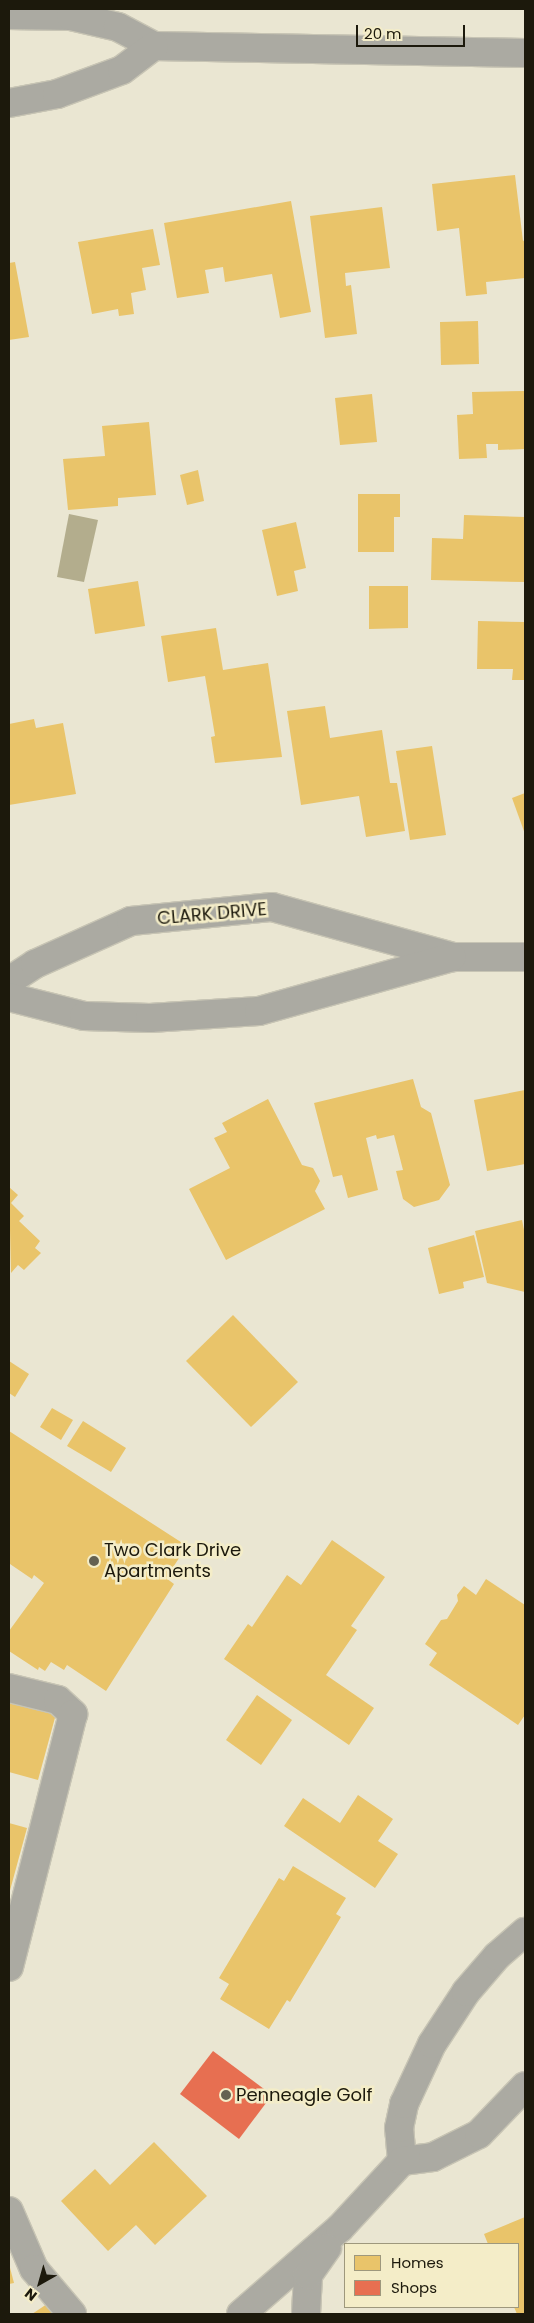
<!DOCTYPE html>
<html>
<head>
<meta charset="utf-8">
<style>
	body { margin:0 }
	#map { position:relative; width:534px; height:2323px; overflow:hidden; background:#eae6d2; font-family:Poppins,sans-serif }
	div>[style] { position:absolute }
	.water>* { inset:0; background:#b3ad8d }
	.homes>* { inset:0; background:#e9c46a }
	.shops>* { inset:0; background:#e76f51 }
	.roads { filter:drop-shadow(1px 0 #c7c4b4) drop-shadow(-1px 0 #c7c4b4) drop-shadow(0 1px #c7c4b4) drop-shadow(0 -1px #c7c4b4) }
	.minor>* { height:28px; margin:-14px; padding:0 14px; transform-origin:14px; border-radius:14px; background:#abaaa2 }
	.dots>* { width:14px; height:14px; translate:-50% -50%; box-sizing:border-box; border:2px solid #f4edc8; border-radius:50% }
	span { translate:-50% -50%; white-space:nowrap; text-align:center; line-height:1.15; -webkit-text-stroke:5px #f4edc8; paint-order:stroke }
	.street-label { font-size:18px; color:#1c190c }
	.poi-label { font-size:18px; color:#1c190c }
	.left { translate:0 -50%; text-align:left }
	.frame { position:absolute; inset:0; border:10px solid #1c190c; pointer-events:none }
	.legend { position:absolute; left:344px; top:2243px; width:175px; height:65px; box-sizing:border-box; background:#f4edc8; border:1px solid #9e987d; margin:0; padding:6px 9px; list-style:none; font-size:15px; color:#1c190c }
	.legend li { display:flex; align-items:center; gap:10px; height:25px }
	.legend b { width:25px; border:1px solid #9e987d }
	.north { position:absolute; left:15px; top:2258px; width:50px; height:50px; -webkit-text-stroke:4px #f4edc8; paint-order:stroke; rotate:218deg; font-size:14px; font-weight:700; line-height:20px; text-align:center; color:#1c190c }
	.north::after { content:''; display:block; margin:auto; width:18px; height:22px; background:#1c190c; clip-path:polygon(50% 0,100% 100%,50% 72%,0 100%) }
	.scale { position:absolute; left:356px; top:25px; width:109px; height:22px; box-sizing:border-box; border:2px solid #1c190c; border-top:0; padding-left:6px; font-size:15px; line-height:18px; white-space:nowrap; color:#1c190c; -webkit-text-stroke:4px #f4edc8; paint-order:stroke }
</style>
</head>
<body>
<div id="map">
	<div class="water">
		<i style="clip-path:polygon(69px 514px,98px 520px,84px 582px,57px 577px)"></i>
	</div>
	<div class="homes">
		<i style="clip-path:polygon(515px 175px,523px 241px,525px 240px,525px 278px,486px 282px,487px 294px,466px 296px,459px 228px,437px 231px,432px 184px)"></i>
		<i style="clip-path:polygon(291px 201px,311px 312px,280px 318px,272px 274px,225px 282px,223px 267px,205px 270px,209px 293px,177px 298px,164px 223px)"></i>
		<i style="clip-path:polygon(382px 207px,390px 268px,345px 273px,346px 286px,351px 285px,357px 334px,325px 338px,310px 216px)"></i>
		<i style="clip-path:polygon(153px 229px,160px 265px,142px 268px,146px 290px,131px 293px,134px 314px,119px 316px,118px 309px,92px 314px,78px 242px)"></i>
		<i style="clip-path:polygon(15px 262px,29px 337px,9px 340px,9px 263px)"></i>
		<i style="clip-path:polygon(478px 321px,479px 364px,441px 365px,440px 322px)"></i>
		<i style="clip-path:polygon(525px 391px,525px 449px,498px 450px,498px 444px,486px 444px,487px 458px,459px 459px,457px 415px,473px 414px,472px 392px)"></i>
		<i style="clip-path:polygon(372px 394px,377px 442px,340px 445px,335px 398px)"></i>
		<i style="clip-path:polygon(149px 422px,156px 495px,118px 498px,118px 506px,68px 510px,63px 459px,105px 456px,102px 426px)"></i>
		<i style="clip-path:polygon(198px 470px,204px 501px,187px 505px,180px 475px)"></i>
		<i style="clip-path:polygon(358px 494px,400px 494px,400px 517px,394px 517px,394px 552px,358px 552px)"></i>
		<i style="clip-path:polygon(464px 515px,525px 517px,525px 582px,431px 580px,432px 538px,463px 539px)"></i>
		<i style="clip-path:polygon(296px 522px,306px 568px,294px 571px,298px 591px,277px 596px,262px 530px)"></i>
		<i style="clip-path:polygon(138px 581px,145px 626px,95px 634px,88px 589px)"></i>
		<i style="clip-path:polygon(369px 586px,408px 586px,408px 628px,369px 629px)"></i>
		<i style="clip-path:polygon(478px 621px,525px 622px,525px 680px,512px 680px,513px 669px,477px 669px)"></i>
		<i style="clip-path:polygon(216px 628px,223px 670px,268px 663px,282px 757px,215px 763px,211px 737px,215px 736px,205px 676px,168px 682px,161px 636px)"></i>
		<i style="clip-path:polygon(325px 706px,330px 738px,382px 730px,390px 783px,397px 783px,405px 831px,366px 837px,359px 796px,301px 805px,287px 711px)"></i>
		<i style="clip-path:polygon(34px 719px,36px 728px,63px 723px,76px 794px,9px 805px,9px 724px)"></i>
		<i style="clip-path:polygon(432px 746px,446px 835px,410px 840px,396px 751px)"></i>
		<i style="clip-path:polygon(525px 793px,525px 834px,512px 798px)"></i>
		<i style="clip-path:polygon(413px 1079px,421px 1107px,431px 1113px,450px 1185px,439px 1200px,414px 1207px,403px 1199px,396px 1171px,403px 1170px,394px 1135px,377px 1139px,376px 1135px,366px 1138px,378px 1190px,348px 1198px,342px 1175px,333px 1177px,314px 1103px)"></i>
		<i style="clip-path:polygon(525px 1090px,525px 1164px,487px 1171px,474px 1100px)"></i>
		<i style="clip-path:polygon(268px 1099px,302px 1165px,313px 1168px,320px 1181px,315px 1191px,325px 1209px,226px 1260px,189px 1189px,230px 1168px,214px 1138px,227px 1132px,222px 1123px)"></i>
		<i style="clip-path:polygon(9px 1187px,18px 1195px,11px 1203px,24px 1216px,19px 1221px,40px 1241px,35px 1248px,41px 1253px,24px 1270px,18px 1265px,11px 1273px)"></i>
		<i style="clip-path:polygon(522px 1220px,525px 1235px,525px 1292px,487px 1283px,475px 1231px)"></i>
		<i style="clip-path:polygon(474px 1235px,484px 1277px,463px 1282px,464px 1288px,439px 1294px,428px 1248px)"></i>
		<i style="clip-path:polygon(233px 1315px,298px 1382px,251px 1427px,186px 1361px)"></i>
		<i style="clip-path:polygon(9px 1361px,29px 1374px,15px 1397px,9px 1393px)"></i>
		<i style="clip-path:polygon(52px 1408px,73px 1420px,61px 1440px,40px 1427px)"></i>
		<i style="clip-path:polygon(83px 1421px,126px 1448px,111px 1472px,67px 1446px)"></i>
		<i style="clip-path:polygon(9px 1431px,187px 1546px,166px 1578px,174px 1584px,106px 1691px,67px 1665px,64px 1670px,51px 1662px,45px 1671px,39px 1667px,38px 1670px,9px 1651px,9px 1631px,44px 1583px,34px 1575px,32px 1579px,10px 1564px,9px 1560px)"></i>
		<i style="clip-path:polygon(332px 1540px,385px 1577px,351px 1626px,357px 1630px,326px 1675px,374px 1708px,349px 1745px,224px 1659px,248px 1624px,252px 1627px,287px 1575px,301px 1585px)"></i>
		<i style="clip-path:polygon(486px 1579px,525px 1605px,525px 1715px,518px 1725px,429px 1665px,437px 1653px,425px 1644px,441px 1620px,447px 1619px,458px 1601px,457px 1595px,464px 1586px,476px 1595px)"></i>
		<i style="clip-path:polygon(257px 1695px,292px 1720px,261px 1765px,226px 1740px)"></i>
		<i style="clip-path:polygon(9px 1701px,56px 1714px,38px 1780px,9px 1772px)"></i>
		<i style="clip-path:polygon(358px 1795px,393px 1819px,378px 1841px,398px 1854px,375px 1888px,284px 1826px,303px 1798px,340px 1823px)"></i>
		<i style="clip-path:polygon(9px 1823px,27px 1828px,9px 1894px)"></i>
		<i style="clip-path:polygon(293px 1866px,346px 1898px,336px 1914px,341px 1917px,290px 2002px,287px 2000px,269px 2029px,220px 1999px,229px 1984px,219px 1978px,279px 1878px,284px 1881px)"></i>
		<i style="clip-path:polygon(154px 2142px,207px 2196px,155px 2245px,136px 2225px,108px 2251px,61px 2201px,95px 2169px,110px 2185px)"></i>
		<i style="clip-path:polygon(525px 2217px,525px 2314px,517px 2314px,514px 2307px,518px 2307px,518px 2244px,488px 2244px,484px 2234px)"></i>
		<i style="clip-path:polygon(9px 2264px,14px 2283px,9px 2284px)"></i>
		<i style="clip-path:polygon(50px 2302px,58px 2314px,32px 2314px)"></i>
	</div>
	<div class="shops">
		<i style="clip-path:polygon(213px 2051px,272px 2095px,239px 2139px,180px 2094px)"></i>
	</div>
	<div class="roads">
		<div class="minor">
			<i style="left:9px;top:15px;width:62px;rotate:0.9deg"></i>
			<i style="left:71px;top:16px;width:48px;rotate:13.2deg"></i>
			<i style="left:118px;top:27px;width:41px;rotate:27.8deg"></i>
			<i style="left:154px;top:46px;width:371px;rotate:1.1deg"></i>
			<i style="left:9px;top:103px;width:49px;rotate:-10.6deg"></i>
			<i style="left:57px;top:94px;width:69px;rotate:-20.3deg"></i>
			<i style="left:122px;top:70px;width:40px;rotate:-37deg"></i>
			<i style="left:9px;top:981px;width:31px;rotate:-33deg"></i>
			<i style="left:35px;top:964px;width:105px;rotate:-24.1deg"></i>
			<i style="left:131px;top:921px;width:142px;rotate:-5.7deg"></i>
			<i style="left:272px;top:907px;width:189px;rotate:15.4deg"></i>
			<i style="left:454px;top:957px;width:71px"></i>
			<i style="left:9px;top:997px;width:77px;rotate:14.2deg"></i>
			<i style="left:84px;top:1016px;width:66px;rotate:1.7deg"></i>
			<i style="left:150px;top:1018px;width:109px;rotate:-3.7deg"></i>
			<i style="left:259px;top:1011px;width:200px;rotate:-15.6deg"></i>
			<i style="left:9px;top:1688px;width:50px;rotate:13.8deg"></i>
			<i style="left:58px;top:1700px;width:21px;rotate:43deg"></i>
			<i style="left:73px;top:1714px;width:261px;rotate:104.2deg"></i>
			<i style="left:402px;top:2161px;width:33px;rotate:-95deg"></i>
			<i style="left:399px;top:2128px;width:25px;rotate:-78deg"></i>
			<i style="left:404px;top:2104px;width:66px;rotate:-65deg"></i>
			<i style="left:432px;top:2044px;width:62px;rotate:-56.8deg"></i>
			<i style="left:466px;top:1992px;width:48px;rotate:-49.3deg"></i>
			<i style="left:497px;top:1956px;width:37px;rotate:-41deg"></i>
			<i style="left:9px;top:2211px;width:63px;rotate:66.7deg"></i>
			<i style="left:34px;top:2269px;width:59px;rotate:49.8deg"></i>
			<i style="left:241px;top:2314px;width:131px;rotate:-41deg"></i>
			<i style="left:340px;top:2228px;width:91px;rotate:-47.2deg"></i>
			<i style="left:402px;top:2161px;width:31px;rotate:-7deg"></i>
			<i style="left:433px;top:2157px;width:51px;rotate:-26.6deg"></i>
			<i style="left:479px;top:2134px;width:66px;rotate:-46.2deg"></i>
			<i style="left:306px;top:2314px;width:39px;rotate:-87deg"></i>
			<i style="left:308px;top:2275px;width:33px;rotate:-55deg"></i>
		</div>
	</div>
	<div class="dots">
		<i style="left:94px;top:1561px;background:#646151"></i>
		<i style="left:226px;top:2095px;background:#646151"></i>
	</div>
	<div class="street-label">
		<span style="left:212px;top:914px;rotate:-5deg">CLARK DRIVE</span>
	</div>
	<div class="poi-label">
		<span class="left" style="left:104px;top:1561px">Two Clark Drive<br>Apartments</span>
		<span class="left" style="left:236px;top:2095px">Penneagle Golf</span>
	</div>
	<div class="frame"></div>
	<ul class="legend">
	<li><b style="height:14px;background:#e9c46a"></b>Homes</li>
	<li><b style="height:14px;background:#e76f51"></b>Shops</li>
	</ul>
	<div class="north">N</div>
	<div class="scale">20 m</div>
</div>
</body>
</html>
